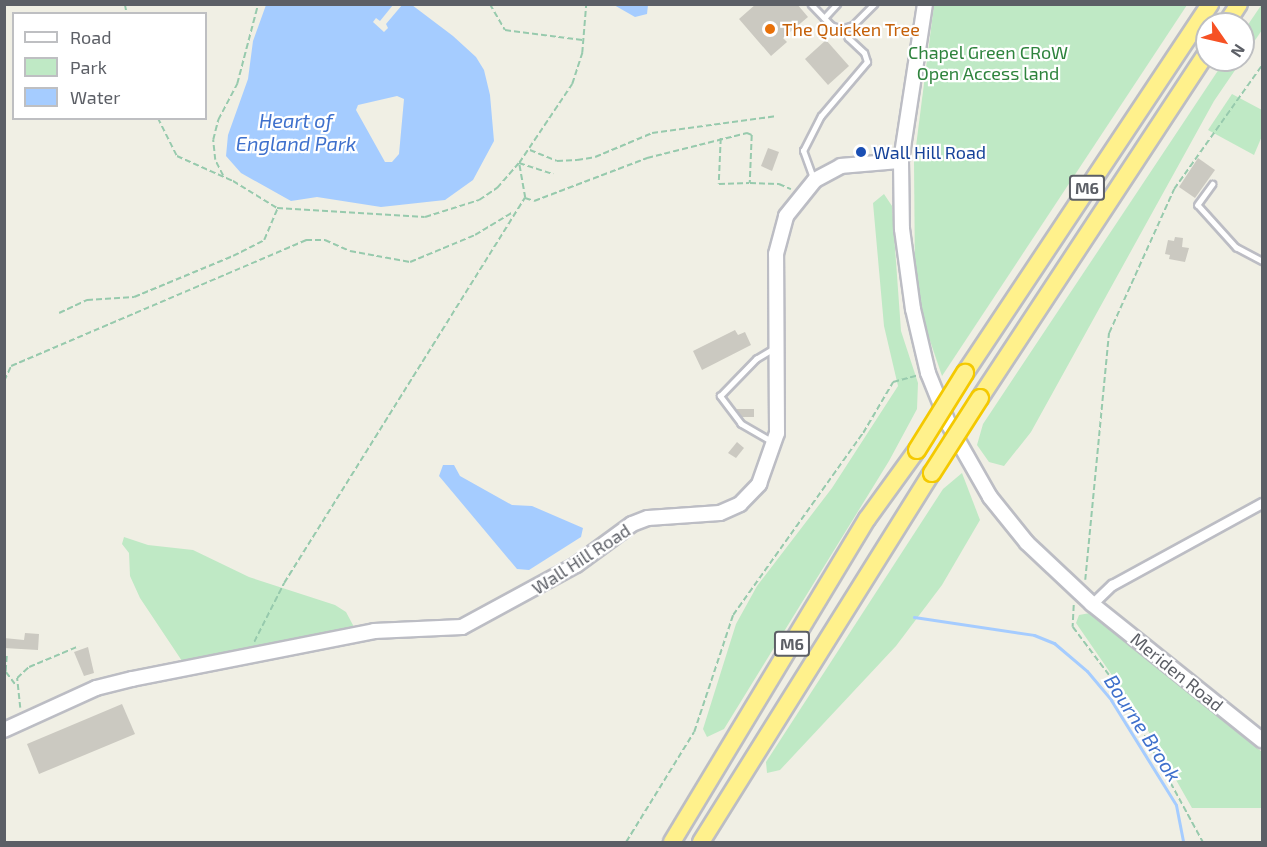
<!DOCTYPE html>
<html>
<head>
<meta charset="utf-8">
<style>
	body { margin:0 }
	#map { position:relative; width:1267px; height:847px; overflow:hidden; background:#f0efe4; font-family:"Exo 2",sans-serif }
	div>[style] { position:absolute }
	.green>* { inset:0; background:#bfe9c5 }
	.water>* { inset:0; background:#a5ccff }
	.stream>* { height:3px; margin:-1.5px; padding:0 1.5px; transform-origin:1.5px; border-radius:1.5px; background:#a5ccff }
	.building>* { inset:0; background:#cbc9c1 }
	.path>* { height:1.5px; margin-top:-0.75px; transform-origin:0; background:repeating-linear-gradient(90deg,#97caad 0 6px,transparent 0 9px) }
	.roads { filter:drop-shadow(2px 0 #bcbdc4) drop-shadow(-2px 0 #bcbdc4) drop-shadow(0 2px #bcbdc4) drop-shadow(0 -2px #bcbdc4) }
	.lane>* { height:4.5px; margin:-2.25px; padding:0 2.25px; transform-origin:2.25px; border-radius:2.25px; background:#fff }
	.street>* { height:9px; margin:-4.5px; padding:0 4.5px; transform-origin:4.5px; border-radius:4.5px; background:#fff }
	.secondary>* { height:14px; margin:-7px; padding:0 7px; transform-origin:7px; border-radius:7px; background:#fff }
	.highway>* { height:16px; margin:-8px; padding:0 8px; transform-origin:8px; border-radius:8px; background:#fff18c }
	.bridges { filter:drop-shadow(2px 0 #f4c900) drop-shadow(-2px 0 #f4c900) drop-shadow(0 2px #f4c900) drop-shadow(0 -2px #f4c900) }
	.highway-bridge>* { height:16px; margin:-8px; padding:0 8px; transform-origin:8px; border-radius:8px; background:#fff18c }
	.dots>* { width:16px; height:16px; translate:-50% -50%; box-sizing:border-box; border:3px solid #fff; border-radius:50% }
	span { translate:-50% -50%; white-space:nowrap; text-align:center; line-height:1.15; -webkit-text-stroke:4.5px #fff; paint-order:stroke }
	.shield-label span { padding:2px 4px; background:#fff; border:2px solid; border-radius:4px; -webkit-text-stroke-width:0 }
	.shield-label { font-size:16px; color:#5c5f66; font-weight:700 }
	.food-label { font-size:18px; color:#c56008 }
	.left { translate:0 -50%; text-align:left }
	.park-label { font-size:18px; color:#2e833d }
	.transit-label { font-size:18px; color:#164399 }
	.street-label { font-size:18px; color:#5c5f66 }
	.water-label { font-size:20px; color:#3e70cc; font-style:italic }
	.frame { position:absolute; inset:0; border:6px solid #5c5f66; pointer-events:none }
	.legend { position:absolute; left:12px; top:12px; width:195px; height:108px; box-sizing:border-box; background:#fff; border:2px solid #bebfc2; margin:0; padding:8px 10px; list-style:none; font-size:18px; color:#5c5f66 }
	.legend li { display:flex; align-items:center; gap:12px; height:30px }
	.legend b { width:30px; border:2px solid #bebfc2 }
	.north { position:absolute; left:1195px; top:12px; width:60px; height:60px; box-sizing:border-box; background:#fff; border:2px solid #bebfc2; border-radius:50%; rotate:124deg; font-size:16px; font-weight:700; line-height:24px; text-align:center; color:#5c5f66 }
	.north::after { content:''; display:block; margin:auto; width:21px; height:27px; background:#f65124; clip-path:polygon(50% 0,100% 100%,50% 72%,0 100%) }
</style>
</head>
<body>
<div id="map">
	<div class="green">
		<i style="clip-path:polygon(1262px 4px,1262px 30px,1243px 58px,1243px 32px)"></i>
		<i style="clip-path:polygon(934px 5px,1187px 5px,942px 376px,925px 326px,915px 276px,914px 162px)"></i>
		<i style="clip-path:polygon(1225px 60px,1242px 60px,1214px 101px,1031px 432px,1004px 466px,989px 462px,977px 445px,983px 424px)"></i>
		<i style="clip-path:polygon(1232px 94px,1262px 110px,1262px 136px,1254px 155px,1208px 130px)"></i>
		<i style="clip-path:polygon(884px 194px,892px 206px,901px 331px,918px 383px,917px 409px,889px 461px,724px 729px,707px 737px,703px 729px,736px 624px,757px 586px,832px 488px,898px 386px,884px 326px,873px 203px)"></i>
		<i style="clip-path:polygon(962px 473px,980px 520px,942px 585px,896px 646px,780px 770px,767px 773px,766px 762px,943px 489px)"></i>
		<i style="clip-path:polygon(124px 537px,148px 545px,193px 550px,249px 577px,335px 605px,346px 612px,354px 627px,182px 661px,140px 598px,130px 576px,129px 553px,122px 544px)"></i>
		<i style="clip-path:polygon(1090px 613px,1262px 752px,1262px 808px,1192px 808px,1138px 713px,1076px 623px,1079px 615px)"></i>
	</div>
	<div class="water">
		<i style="clip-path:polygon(evenodd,266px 5px,393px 5px,380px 21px,376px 18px,373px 22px,384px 32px,388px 28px,386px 24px,402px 5px,412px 5px,453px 36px,476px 57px,484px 70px,490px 95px,494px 141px,473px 180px,445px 200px,381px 207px,317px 197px,291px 201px,241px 173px,226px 156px,228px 135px,248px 79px,253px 41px,266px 5px,397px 96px,404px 99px,399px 154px,392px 162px,385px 162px,356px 110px,358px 105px,397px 96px)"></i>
		<i style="clip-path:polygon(614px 5px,648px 5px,647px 14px,635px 17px)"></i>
		<i style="clip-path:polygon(443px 465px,454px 465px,460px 476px,512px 505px,532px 506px,583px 528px,581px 537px,529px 570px,517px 569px,439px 476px)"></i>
	</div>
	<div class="stream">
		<i style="left:914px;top:617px;width:121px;rotate:8.5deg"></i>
		<i style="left:1034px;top:635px;width:22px;rotate:22deg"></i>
		<i style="left:1054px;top:643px;width:43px;rotate:40.3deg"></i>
		<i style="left:1087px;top:671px;width:38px;rotate:50deg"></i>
		<i style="left:1111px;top:700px;width:123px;rotate:58.2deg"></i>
		<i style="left:1176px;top:805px;width:38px;rotate:79deg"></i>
	</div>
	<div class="building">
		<i style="clip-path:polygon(756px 4px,797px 4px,808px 17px,783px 38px,787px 42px,771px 56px,739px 19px)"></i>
		<i style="clip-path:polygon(826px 40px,849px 66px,828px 85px,805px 59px)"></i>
		<i style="clip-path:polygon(768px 148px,779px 152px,772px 171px,761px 166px)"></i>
		<i style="clip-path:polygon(1198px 158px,1215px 170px,1195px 198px,1179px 187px)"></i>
		<i style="clip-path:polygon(1175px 237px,1183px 238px,1182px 247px,1189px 248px,1185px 262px,1169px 259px,1170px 255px,1165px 254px,1168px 240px,1174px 241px)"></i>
		<i style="clip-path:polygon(735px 330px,738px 335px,745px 332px,751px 345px,702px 370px,693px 351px)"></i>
		<i style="clip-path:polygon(735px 409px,754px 409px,754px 417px,741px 417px)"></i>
		<i style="clip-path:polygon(737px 442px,744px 448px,736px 458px,728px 453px)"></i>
		<i style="clip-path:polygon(25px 633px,39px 634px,38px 650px,4px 648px,4px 638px,24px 640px)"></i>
		<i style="clip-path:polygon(88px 647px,94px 673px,84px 676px,74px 652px)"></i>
		<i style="clip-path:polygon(122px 704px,135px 734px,39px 774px,27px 744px)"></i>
	</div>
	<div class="path">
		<i style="left:125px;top:4px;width:10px;rotate:79deg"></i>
		<i style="left:490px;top:4px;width:30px;rotate:60deg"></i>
		<i style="left:505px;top:30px;width:78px;rotate:7.4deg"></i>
		<i style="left:158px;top:118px;width:42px;rotate:63.4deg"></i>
		<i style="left:177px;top:156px;width:61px;rotate:24.1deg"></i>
		<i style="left:233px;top:181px;width:52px;rotate:31.5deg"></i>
		<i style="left:277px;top:208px;width:148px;rotate:3.5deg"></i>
		<i style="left:425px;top:217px;width:57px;rotate:-17.5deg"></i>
		<i style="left:479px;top:200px;width:22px;rotate:-34deg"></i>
		<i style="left:497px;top:188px;width:33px;rotate:-49deg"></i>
		<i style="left:519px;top:163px;width:36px;rotate:18deg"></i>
		<i style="left:721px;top:138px;width:46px;rotate:92.5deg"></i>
		<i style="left:719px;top:184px;width:30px;rotate:-2deg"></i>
		<i style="left:530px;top:150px;width:29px;rotate:22deg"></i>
		<i style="left:557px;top:161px;width:20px;rotate:-3deg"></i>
		<i style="left:577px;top:160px;width:18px;rotate:-9deg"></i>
		<i style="left:595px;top:157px;width:62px;rotate:-22.8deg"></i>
		<i style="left:652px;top:133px;width:126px;rotate:-7.7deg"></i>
		<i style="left:223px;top:176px;width:18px;rotate:-117deg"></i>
		<i style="left:215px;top:160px;width:20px;rotate:-96deg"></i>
		<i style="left:213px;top:140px;width:21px;rotate:-76deg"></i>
		<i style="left:218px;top:120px;width:41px;rotate:-62.2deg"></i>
		<i style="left:237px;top:84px;width:83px;rotate:-75.3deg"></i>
		<i style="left:525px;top:198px;width:9px;rotate:18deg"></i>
		<i style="left:534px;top:201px;width:121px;rotate:-20.8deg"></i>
		<i style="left:647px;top:158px;width:103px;rotate:-14deg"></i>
		<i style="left:747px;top:133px;width:5px;rotate:22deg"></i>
		<i style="left:752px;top:135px;width:48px;rotate:92.4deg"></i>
		<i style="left:750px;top:183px;width:29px;rotate:2deg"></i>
		<i style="left:779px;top:184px;width:13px;rotate:23deg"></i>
		<i style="left:59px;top:313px;width:31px;rotate:-25deg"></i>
		<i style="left:87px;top:300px;width:47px;rotate:-3.7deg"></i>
		<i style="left:134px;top:297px;width:107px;rotate:-22.5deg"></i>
		<i style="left:233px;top:256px;width:35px;rotate:-27deg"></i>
		<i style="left:264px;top:240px;width:34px;rotate:-67deg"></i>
		<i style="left:4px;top:381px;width:17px;rotate:-65deg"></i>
		<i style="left:11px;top:366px;width:321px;rotate:-23.1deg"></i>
		<i style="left:306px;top:240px;width:19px"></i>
		<i style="left:325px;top:240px;width:27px;rotate:24deg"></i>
		<i style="left:350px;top:251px;width:61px;rotate:10.4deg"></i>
		<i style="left:410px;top:262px;width:70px;rotate:-22.6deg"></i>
		<i style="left:475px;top:235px;width:44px;rotate:-31.2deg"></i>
		<i style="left:1085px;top:580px;width:248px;rotate:-84.5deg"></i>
		<i style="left:1109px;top:333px;width:158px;rotate:-65.7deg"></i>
		<i style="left:1174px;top:189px;width:152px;rotate:-54.6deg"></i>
		<i style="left:1074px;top:605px;width:22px;rotate:93deg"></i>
		<i style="left:1073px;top:627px;width:76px;rotate:53deg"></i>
		<i style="left:1119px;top:688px;width:175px;rotate:61.4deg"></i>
		<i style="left:254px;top:642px;width:66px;rotate:-63deg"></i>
		<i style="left:284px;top:583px;width:454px;rotate:-58deg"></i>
		<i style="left:525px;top:198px;width:36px;rotate:-100deg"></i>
		<i style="left:519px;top:163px;width:95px;rotate:-56.1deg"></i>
		<i style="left:572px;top:84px;width:33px;rotate:-72deg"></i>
		<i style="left:582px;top:53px;width:49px;rotate:-85.3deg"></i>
		<i style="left:7px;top:656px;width:16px;rotate:94deg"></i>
		<i style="left:6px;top:672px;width:15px;rotate:53deg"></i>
		<i style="left:20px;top:708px;width:30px;rotate:-96deg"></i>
		<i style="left:17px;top:678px;width:16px;rotate:-43deg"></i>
		<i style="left:29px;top:667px;width:54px;rotate:-22.8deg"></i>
		<i style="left:626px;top:842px;width:129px;rotate:-58.3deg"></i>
		<i style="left:694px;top:732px;width:123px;rotate:-71.6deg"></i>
		<i style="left:733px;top:615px;width:224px;rotate:-54.5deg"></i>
		<i style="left:863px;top:433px;width:59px;rotate:-59.5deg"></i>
		<i style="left:893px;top:382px;width:24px;rotate:-15deg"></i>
	</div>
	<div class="roads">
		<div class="lane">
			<i style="left:811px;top:4px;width:29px;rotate:46deg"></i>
			<i style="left:831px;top:25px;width:11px;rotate:22deg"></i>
			<i style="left:841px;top:29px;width:13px;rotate:-18deg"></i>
			<i style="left:853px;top:25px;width:30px;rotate:-45deg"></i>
			<i style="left:824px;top:18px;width:19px;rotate:-47deg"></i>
			<i style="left:813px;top:178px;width:29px;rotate:-110deg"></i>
			<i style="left:803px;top:151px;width:39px;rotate:-63deg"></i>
			<i style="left:821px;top:116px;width:71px;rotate:-49.6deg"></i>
			<i style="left:867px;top:62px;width:9px;rotate:-108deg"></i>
			<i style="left:864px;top:53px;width:22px;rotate:-137deg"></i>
			<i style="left:848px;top:38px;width:10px;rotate:-114deg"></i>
			<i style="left:1213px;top:184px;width:26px;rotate:126deg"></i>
			<i style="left:1198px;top:205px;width:57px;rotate:47.9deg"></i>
			<i style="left:1236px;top:247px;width:30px;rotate:28deg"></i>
			<i style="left:772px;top:442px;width:36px;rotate:-150deg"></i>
			<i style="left:741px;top:424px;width:35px;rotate:-127deg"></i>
			<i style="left:720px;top:396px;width:52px;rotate:-45.8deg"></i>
			<i style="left:756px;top:359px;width:21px;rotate:-31deg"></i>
		</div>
		<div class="street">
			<i style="left:1092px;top:604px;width:28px;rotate:-44deg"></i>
			<i style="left:1112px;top:585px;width:171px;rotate:-28.7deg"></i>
		</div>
		<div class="secondary">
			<i style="left:925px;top:4px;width:159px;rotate:98.7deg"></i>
			<i style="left:901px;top:161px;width:68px;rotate:89.2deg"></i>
			<i style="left:902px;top:229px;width:81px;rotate:82.2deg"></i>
			<i style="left:913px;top:309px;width:66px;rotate:76.8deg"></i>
			<i style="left:928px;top:373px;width:56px;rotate:68deg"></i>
			<i style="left:949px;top:425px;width:83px;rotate:60.3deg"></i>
			<i style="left:990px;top:497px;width:59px;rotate:51.2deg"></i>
			<i style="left:1027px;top:543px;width:89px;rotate:43.2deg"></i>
			<i style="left:1092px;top:604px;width:218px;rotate:38.7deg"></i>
			<i style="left:4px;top:730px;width:101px;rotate:-24.5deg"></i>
			<i style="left:96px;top:688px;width:37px;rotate:-14deg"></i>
			<i style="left:132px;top:679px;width:247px;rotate:-11.2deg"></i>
			<i style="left:374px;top:631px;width:88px;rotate:-2.6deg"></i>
			<i style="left:462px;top:627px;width:130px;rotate:-28.5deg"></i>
			<i style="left:576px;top:565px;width:69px;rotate:-36.2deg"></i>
			<i style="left:632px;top:524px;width:17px;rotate:-21deg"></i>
			<i style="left:648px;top:518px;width:72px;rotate:-4deg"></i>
			<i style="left:720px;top:513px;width:22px;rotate:-24deg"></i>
			<i style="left:740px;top:504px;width:28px;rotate:-46deg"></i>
			<i style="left:759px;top:484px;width:54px;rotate:-70.6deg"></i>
			<i style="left:777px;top:433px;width:179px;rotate:-90.3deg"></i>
			<i style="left:776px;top:254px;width:39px;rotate:-75deg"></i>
			<i style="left:786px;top:216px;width:46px;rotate:-51.1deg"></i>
			<i style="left:815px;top:180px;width:30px;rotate:-28deg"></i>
			<i style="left:841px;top:166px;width:60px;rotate:-4.8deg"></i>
		</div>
		<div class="highway">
			<i style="left:1226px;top:24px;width:24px;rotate:-57deg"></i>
			<i style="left:965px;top:373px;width:443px;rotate:-56.4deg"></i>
			<i style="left:980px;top:398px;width:413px;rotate:-56.7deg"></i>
			<i style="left:672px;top:842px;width:377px;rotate:-58.9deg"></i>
			<i style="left:867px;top:519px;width:85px;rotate:-54.1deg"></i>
			<i style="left:701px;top:842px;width:435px;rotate:-58deg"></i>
		</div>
	</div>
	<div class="bridges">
		<div class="highway-bridge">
			<i style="left:917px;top:450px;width:91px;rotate:-58.1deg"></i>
			<i style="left:932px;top:473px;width:89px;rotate:-57.4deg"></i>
		</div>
	</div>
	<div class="dots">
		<i style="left:770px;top:29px;background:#e8710a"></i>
		<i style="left:861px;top:152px;background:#1a4fb4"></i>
	</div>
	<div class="shield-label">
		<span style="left:1087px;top:188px">M6</span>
		<span style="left:792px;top:644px">M6</span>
	</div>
	<div class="food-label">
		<span class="left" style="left:782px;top:29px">The Quicken Tree</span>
	</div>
	<div class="park-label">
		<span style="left:988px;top:63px">Chapel Green CRoW<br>Open Access land</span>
	</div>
	<div class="transit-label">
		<span class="left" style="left:873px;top:152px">Wall Hill Road</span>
	</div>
	<div class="street-label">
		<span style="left:581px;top:559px;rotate:-33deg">Wall Hill Road</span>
		<span style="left:1177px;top:672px;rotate:39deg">Meriden Road</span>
	</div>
	<div class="water-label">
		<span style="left:296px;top:132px">Heart of<br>England Park</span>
		<span style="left:1143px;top:728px;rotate:57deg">Bourne Brook</span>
	</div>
	<div class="frame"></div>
	<ul class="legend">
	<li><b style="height:8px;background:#fff"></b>Road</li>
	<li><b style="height:16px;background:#bfe9c5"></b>Park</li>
	<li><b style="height:16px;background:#a5ccff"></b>Water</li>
	</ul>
	<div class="north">N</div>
</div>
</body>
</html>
